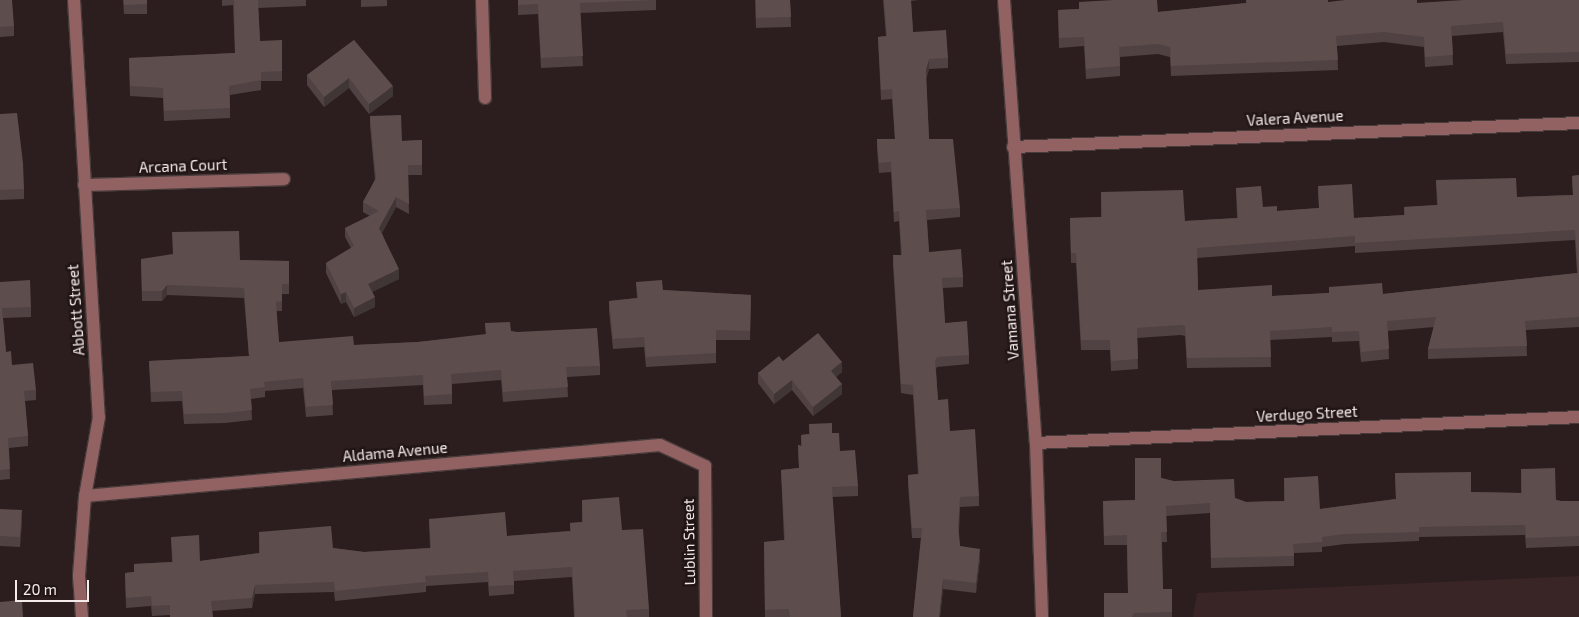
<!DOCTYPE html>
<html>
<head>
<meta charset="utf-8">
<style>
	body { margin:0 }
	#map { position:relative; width:1579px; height:617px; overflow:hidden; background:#2c1e1e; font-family:"Exo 2",sans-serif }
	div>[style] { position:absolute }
	.built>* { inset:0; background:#392525 }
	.roads { filter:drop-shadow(1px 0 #483b3b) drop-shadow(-1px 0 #483b3b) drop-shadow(0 1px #483b3b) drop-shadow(0 -1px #483b3b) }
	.minor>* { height:12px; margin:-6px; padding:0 6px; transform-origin:6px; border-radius:6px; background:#916261 }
	.wall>* { inset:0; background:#504242 }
	.shaded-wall>* { inset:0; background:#413636 }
	.building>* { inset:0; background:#5d4d4d }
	span { translate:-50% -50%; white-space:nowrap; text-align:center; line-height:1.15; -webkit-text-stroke:5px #221515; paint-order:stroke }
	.street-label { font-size:15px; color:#f5ebeb }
	.scale { position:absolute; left:15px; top:580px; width:74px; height:22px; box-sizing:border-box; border:2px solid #f5ebeb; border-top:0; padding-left:6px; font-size:15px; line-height:18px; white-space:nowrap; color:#f5ebeb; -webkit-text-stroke:4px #221515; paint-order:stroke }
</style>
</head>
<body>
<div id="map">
	<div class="built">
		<i style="clip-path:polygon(1579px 576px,1579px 617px,1193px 617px,1197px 593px)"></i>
	</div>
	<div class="roads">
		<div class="minor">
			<i style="left:74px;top:0;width:418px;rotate:86.6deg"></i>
			<i style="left:99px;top:417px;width:80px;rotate:100deg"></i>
			<i style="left:85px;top:496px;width:80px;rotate:94.3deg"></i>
			<i style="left:79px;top:576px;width:41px;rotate:85.8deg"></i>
			<i style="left:482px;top:0;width:98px;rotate:88.2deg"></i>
			<i style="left:1004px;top:0;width:444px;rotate:85.9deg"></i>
			<i style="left:1036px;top:443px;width:174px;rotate:88deg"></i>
			<i style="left:1013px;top:147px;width:567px;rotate:-2.43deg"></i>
			<i style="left:84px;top:185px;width:200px;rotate:-1.7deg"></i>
			<i style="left:1036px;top:443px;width:544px;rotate:-2.74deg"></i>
			<i style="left:85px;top:496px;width:577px;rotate:-5.07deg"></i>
			<i style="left:660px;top:445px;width:50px;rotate:25deg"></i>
			<i style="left:705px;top:466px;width:151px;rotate:89.6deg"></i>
		</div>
	</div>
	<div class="wall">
		<i style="clip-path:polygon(0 0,14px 26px,14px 36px,0 37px)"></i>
		<i style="clip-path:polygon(123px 0,147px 0,147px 14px,124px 14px)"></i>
		<i style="clip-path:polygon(222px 0,306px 0,306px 6px,258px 8px,260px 41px,282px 71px,282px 81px,261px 81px,261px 90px,230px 95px,230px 118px,164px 121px,163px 98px,130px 96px,129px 58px,235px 53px,233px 5px,222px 6px)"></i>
		<i style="clip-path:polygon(361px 0,387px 0,387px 6px,361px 7px)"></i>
		<i style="clip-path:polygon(518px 0,656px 0,656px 10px,580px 13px,583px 66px,541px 68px,538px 14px,518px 15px)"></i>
		<i style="clip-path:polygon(755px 0,790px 0,791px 27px,756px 28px)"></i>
		<i style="clip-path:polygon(883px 0,918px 0,911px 1px,913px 32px,948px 58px,948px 68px,929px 69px,926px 79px,929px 139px,960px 208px,960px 217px,927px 220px,929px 252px,963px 277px,963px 287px,943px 288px,945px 323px,969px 355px,969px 364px,937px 367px,936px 369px,938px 400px,950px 431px,979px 496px,979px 506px,960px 507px,959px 532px,960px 546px,980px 559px,976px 593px,943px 589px,940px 617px,913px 617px,921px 538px,912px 538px,908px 485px,908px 475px,918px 474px,913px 395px,901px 393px,893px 265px,893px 255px,901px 255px,899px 221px,894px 222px,891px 172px,879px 173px,877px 149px,877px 139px,895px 139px,892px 99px,881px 100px,878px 37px,886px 36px)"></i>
		<i style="clip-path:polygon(1246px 0,1328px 0,1328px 2px,1417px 3px,1579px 0,1579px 62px,1506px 64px,1503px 32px,1452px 36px,1453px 65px,1425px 67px,1424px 47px,1384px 42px,1337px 46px,1338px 70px,1171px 76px,1170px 57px,1158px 54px,1120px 57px,1120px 76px,1086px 79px,1084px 46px,1059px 48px,1058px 10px,1079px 9px,1079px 2px,1158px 12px,1246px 3px)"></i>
		<i style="clip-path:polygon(354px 40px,393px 96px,369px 114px,349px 88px,324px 107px,307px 85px,307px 75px)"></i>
		<i style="clip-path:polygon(0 114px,24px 189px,24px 199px,0 200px)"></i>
		<i style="clip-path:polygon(370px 116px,402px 141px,422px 140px,422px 175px,408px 175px,409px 214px,396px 207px,382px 233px,399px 279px,372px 292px,375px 307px,354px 317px,346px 302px,341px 304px,326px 273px,326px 263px,351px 248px,345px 237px,345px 228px,370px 216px,363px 212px,363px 202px,375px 180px,370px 126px)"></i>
		<i style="clip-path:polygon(evenodd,1579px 175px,1579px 327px,1526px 330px,1527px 356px,1428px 359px,1428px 349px,1434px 327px,1388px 331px,1389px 359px,1361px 362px,1359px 341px,1332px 342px,1332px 337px,1270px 340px,1271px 367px,1187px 368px,1185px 336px,1181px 335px,1137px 338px,1138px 369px,1111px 371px,1110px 350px,1081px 350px,1076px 263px,1071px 263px,1070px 218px,1101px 217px,1101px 192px,1185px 221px,1237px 218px,1236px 188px,1263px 207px,1277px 211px,1319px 208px,1318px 186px,1354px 218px,1404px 215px,1404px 207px,1437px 205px,1436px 180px,1517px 197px,1573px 195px,1572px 176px,1579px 175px,1575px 240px,1577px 273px,1383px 294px,1329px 287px,1329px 293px,1272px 296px,1198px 290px,1197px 258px,1355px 246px,1355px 253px,1575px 240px)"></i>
		<i style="clip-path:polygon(141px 259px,289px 261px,289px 294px,282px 294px,282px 311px,276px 311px,279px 342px,354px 345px,418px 342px,486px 335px,485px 323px,511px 331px,600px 366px,600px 375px,567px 377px,568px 397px,503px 402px,501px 380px,452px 384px,452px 404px,424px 405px,423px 385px,332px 390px,333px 415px,306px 417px,303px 388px,265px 391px,265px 397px,251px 399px,252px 420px,225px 423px,184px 424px,182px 401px,151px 402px,149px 361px,249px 356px,244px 298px,167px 295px,162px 301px,142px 301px)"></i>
		<i style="clip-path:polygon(0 282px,31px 307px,31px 317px,3px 318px,6px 352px,12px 365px,36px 390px,36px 400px,25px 401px,28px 436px,28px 446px,9px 448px,10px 479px,0 480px)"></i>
		<i style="clip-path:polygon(636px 282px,663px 290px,751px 295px,750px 340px,716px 340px,716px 363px,646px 367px,644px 347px,613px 349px,609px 311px,609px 301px,637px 298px)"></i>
		<i style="clip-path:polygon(783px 361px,842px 372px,836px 377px,842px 394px,813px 416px,792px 390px,774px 404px,758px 383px,758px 373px)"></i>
		<i style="clip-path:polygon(809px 424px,832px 433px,840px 451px,858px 486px,858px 496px,832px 497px,841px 617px,765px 617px,764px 542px,784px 540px,781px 470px,799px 468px,798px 445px,801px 446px,801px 435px,809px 434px)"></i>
		<i style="clip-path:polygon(1521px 469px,1556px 500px,1561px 501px,1579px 501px,1579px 546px,1526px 548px,1525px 535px,1419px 537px,1419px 541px,1345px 544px,1322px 547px,1322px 552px,1294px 553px,1294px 566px,1211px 568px,1210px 513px,1166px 516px,1167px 542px,1162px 542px,1163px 589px,1172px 589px,1172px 617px,1104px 617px,1128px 593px,1127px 545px,1104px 545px,1103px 501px,1135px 500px,1161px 478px,1235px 498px,1246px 502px,1284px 501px,1284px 478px,1320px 509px,1396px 499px,1395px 473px,1471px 492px,1521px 493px)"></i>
		<i style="clip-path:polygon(582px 500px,622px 530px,649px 609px,649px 617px,574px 617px,572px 577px,514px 581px,514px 594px,489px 596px,488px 582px,426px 586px,426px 592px,335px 601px,334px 592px,255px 594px,252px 608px,212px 611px,213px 617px,170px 617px,170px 615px,152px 616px,151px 606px,126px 608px,125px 573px,134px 572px,134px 564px,172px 562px,171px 537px,200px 561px,259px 553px,259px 532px,333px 548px,364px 552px,430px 548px,429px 519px,507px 536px,570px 531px,570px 523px,582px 522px)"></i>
		<i style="clip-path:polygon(0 509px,22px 520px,20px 547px,0 546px)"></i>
	</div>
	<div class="shaded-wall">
		<i style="clip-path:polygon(929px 59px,929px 69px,926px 80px,926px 70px)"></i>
		<i style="clip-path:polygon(349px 78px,349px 88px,324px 107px,324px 97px)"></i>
		<i style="clip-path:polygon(393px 86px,393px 96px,369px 114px,369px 104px)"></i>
		<i style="clip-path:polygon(396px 197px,396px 207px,379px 238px,379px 228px)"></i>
		<i style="clip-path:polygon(399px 269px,399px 279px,368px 294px,368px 284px)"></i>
		<i style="clip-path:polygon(167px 285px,167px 295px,162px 301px,162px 291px)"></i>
		<i style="clip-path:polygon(346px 292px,346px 302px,341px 304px,341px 294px)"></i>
		<i style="clip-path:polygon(375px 297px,375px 307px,354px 317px,354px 308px)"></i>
		<i style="clip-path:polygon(842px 362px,842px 372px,831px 381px,831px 371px)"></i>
		<i style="clip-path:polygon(792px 380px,792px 390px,774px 404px,774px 394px)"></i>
		<i style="clip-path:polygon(842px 384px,842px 394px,813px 416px,813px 407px)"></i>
		<i style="clip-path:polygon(22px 510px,22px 520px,20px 547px,20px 537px)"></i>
		<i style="clip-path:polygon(980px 549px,980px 559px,976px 593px,976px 583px)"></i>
		<i style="clip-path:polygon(943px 579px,943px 589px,940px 617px,939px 617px)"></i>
		<i style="clip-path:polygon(255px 585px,255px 594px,252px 608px,252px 598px)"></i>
	</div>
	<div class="building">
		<i style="clip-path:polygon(0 0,12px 0,14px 26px,0 27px)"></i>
		<i style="clip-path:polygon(124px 0,147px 0,147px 4px,124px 5px)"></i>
		<i style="clip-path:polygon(234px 0,258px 0,260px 41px,282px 40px,282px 71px,261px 72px,261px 80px,229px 86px,230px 108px,164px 111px,163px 88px,130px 86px,129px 58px,235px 53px)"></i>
		<i style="clip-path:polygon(518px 0,653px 0,580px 3px,583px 56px,541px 58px,538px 4px,518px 5px)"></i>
		<i style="clip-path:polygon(756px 0,790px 0,791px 17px,756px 18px)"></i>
		<i style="clip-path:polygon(884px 0,911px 0,913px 32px,946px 30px,948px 58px,929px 59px,926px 70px,929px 139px,953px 139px,960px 208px,926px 210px,929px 252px,961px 249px,963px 277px,942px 278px,945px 323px,967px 321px,969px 355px,937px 357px,935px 361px,938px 400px,948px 399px,950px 431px,975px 429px,979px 496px,960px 497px,958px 527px,960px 546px,980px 549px,976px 583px,943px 579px,939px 617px,913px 617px,922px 528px,912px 528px,908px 475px,919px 474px,913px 385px,901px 384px,893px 255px,902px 255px,899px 211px,894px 212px,891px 162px,879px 163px,877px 139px,895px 139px,892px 89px,881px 90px,878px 37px,887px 36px)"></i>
		<i style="clip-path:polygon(1113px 0,1157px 0,1158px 12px,1247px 3px,1246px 0,1328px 0,1328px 2px,1345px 0,1417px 0,1417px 3px,1463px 0,1579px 0,1579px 52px,1506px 54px,1503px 22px,1451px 26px,1453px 55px,1425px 57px,1424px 37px,1384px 32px,1336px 36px,1338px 60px,1171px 66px,1170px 47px,1158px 44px,1119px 47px,1120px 66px,1086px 69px,1084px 37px,1059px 38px,1058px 10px,1079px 9px,1079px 2px)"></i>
		<i style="clip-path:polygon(354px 40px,393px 86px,369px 104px,349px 78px,324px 97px,307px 75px)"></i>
		<i style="clip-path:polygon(17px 113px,23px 163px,24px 189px,0 190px,0 114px)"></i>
		<i style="clip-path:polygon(401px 115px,402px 141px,422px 140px,422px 165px,408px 165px,409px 204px,396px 197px,379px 228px,399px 269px,368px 284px,375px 297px,354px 308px,346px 292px,341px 294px,326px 263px,354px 246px,345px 228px,379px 211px,363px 202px,376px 178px,370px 116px)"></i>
		<i style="clip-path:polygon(evenodd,1579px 175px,1579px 317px,1525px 321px,1527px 346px,1428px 349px,1436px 317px,1387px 321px,1389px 349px,1361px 352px,1359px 331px,1332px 332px,1332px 327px,1270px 331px,1271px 357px,1187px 358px,1185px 326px,1181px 325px,1137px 328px,1138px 359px,1111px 361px,1110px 340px,1081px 340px,1076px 253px,1071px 253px,1070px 218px,1102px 217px,1101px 192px,1183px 190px,1185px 221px,1238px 218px,1236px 188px,1261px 186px,1263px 207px,1277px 206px,1277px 211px,1319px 208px,1318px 186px,1352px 184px,1354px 218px,1405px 215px,1404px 207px,1438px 205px,1436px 180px,1516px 178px,1517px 197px,1573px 195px,1572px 176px,1579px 175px,1575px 230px,1578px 273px,1383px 294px,1382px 283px,1329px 287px,1329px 293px,1272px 296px,1272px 285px,1198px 290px,1197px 248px,1355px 236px,1355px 243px,1575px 230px)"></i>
		<i style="clip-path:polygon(239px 231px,240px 260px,289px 261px,289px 284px,282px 284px,282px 301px,276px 302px,279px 342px,353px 336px,354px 345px,418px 342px,486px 334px,485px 323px,510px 322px,511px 331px,517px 332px,597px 328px,600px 366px,566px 367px,568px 387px,503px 392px,501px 370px,451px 374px,452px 394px,424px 396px,423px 375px,331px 381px,333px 405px,306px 407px,303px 378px,264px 382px,265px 387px,250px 389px,252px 410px,225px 413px,184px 414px,182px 391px,151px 392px,149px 361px,249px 356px,244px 288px,167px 285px,162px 291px,142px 291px,141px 259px,173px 254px,172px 232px)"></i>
		<i style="clip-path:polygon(30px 280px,31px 307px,2px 308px,6px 352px,11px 351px,12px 365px,33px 363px,36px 390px,24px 391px,28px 436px,8px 438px,10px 469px,0 470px,0 282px)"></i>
		<i style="clip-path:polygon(662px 280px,663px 290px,751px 295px,750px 331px,716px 330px,716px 353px,646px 357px,644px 337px,613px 339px,609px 301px,638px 298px,636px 282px)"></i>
		<i style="clip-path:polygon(818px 333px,842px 362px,831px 371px,842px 384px,813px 407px,792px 380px,774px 394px,758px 373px,779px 356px,783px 361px)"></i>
		<i style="clip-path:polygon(832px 423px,832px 433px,839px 433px,840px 451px,855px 450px,858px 486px,832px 487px,841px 617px,790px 617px,789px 609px,765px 610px,764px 542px,785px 540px,781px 470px,799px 468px,798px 445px,802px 446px,801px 435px,810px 434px,809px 424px)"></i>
		<i style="clip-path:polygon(1135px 458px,1161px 458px,1161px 478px,1174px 481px,1234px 479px,1235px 498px,1246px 502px,1285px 501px,1284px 478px,1318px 476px,1320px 509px,1396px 499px,1395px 473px,1471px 472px,1471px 492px,1522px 493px,1521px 469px,1555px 468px,1556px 500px,1561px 501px,1579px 501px,1579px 536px,1526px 538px,1525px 525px,1419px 527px,1419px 532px,1345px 534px,1322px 537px,1322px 542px,1293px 544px,1294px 556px,1211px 558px,1210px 503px,1166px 506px,1167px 532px,1161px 532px,1163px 589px,1172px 589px,1172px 612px,1134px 613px,1132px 617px,1104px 617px,1104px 593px,1128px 593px,1127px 535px,1104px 536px,1103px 501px,1135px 500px)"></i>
		<i style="clip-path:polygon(619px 497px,622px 530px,643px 529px,649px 609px,626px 610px,627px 617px,575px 617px,572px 567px,513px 571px,514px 585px,489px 586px,488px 572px,425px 576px,426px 582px,335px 591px,334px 582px,255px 585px,252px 598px,211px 601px,213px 617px,170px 617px,170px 605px,152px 606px,151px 596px,126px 598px,125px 573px,134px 572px,134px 564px,173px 562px,171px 537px,199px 535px,200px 561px,260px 553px,259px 532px,331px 526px,333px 548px,364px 552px,431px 548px,429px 519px,505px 512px,507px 536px,571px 531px,570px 523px,583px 522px,582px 500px)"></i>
		<i style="clip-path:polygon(0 509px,22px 510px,20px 537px,0 536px)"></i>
		<i style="clip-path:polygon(22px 600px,23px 617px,0 617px,0 602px)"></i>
	</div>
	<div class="street-label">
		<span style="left:1295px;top:118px;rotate:-3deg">Valera Avenue</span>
		<span style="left:183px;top:166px;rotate:-2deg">Arcana Court</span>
		<span style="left:76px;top:310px;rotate:-94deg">Abbott Street</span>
		<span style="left:1010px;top:310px;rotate:-94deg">Vamana Street</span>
		<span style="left:1307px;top:414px;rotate:-3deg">Verdugo Street</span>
		<span style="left:395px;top:452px;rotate:-5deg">Aldama Avenue</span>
		<span style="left:689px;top:542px;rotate:-91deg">Lublin Street</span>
	</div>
	<div class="scale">20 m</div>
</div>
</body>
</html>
